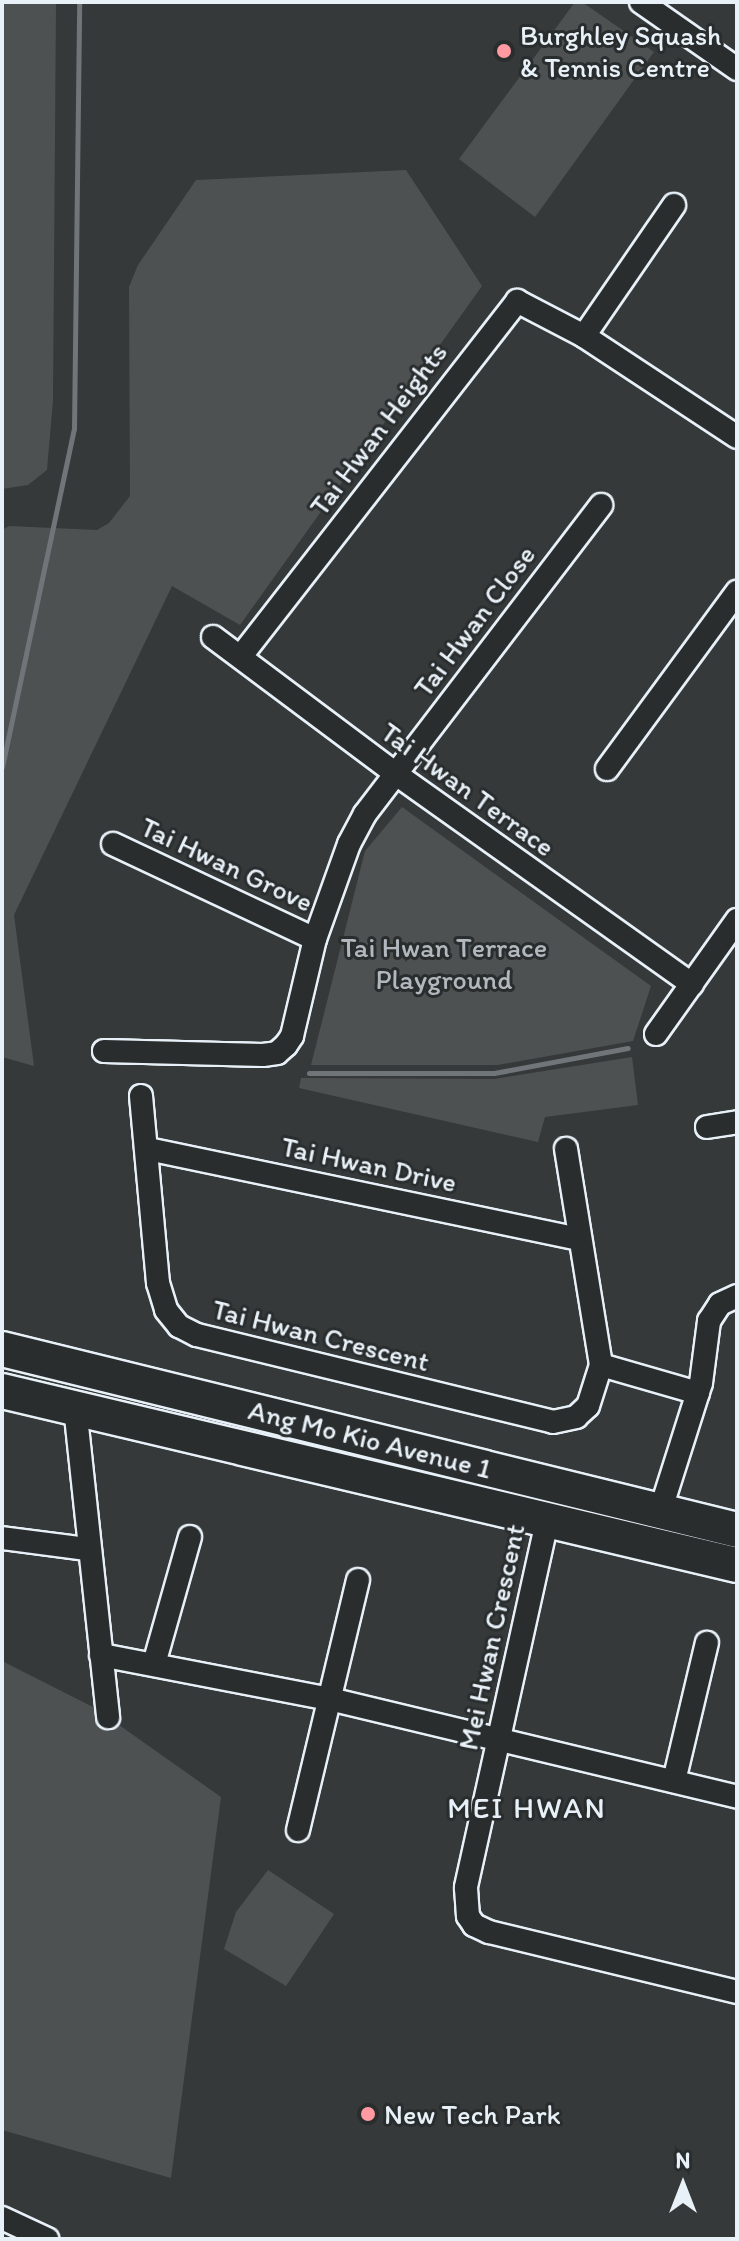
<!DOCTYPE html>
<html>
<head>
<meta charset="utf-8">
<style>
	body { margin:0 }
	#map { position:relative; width:739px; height:2241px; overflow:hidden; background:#35393a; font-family:Itim,sans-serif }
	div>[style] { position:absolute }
	.green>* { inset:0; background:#4d5152 }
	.stream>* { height:5px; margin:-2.5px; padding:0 2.5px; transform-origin:2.5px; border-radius:2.5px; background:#707579 }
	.roads { filter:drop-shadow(2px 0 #e8f1f8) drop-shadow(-2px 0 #e8f1f8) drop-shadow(0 2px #e8f1f8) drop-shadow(0 -2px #e8f1f8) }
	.street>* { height:22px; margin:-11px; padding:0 11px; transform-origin:11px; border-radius:11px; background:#2a2d2e }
	.primary>* { height:34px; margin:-17px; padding:0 17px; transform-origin:17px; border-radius:17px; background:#2a2d2e }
	.dots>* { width:22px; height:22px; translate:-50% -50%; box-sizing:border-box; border:4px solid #2a2d2e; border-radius:50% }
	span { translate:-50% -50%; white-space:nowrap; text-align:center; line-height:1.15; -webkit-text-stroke:6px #2a2d2e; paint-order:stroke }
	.poi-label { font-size:28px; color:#e8f1f8 }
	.left { translate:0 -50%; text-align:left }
	.street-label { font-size:28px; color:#e8f1f8 }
	.park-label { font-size:28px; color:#b2b9be }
	.neighbourhood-label { font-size:30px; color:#e8f1f8; letter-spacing:2px }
	.frame { position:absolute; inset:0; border:4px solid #e8f1f8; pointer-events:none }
	.north { position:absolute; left:643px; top:2145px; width:80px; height:80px; -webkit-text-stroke:6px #2a2d2e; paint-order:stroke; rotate:0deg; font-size:22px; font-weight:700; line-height:32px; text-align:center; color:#e8f1f8 }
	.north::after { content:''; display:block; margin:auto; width:28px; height:36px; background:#e8f1f8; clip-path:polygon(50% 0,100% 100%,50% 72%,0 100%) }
</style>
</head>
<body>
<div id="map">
	<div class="green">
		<i style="clip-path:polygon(2px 2px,56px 2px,53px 400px,47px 470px,28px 485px,2px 489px)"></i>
		<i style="clip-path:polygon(575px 2px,582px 2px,654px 52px,535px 217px,459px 159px)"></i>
		<i style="clip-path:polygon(406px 170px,482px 286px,240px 625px,172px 586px,14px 915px,34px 1066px,2px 1057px,2px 530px,9px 526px,97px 530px,109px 523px,130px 496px,129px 287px,138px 265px,196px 180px)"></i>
		<i style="clip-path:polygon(402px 807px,651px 986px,633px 1041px,498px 1065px,311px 1065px,365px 851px)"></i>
		<i style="clip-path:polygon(632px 1057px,638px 1105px,545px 1117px,538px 1142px,299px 1088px,301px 1078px,494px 1079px)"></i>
		<i style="clip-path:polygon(2px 1661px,95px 1708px,221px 1797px,171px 2178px,2px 2130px)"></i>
		<i style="clip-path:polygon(268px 1870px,334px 1914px,286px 1986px,224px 1949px,236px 1912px)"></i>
	</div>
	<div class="stream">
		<i style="left:2px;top:767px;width:346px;rotate:-78deg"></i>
		<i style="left:74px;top:429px;width:427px;rotate:-89.3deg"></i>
		<i style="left:309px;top:1073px;width:185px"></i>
		<i style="left:494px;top:1073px;width:136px;rotate:-10.6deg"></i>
	</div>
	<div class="roads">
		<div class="street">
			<i style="left:641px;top:2px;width:117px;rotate:34.9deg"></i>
			<i style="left:584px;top:336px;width:159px;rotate:-55.5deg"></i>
			<i style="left:213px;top:637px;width:229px;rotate:36.8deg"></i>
			<i style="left:396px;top:774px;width:363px;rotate:35.4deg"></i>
			<i style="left:241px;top:656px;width:450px;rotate:-52.1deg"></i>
			<i style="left:517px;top:301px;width:76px;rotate:27.6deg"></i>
			<i style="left:584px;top:336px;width:183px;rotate:33.4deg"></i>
			<i style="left:607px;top:769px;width:220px;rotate:-53.7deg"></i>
			<i style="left:113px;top:844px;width:223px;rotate:25.2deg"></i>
			<i style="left:656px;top:1034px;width:140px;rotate:-54.6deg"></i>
			<i style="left:104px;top:1051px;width:159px;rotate:1.4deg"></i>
			<i style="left:263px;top:1055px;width:14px;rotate:-8deg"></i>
			<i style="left:277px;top:1053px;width:12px;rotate:-42deg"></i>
			<i style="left:286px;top:1045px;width:11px;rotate:-56deg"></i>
			<i style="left:292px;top:1036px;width:100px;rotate:-76.7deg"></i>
			<i style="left:315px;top:939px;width:101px;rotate:-70.3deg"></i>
			<i style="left:349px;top:844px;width:34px;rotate:-62deg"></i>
			<i style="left:365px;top:814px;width:389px;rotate:-52.6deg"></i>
			<i style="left:141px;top:1096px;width:188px;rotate:84.8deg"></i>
			<i style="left:158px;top:1283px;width:28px;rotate:73deg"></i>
			<i style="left:166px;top:1310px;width:21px;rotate:51deg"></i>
			<i style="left:179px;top:1326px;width:20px;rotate:27deg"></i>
			<i style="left:197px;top:1335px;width:366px;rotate:13.7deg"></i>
			<i style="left:553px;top:1422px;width:24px;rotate:-12deg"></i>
			<i style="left:576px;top:1417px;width:16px;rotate:-43deg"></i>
			<i style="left:588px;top:1406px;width:43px;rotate:-72.4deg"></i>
			<i style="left:601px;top:1365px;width:219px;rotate:-99.2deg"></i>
			<i style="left:707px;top:1127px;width:30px;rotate:-9deg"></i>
			<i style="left:148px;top:1149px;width:439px;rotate:11.8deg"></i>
			<i style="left:601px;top:1365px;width:101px;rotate:16.1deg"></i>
			<i style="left:75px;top:1407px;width:312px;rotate:83.9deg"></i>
			<i style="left:660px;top:1512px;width:135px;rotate:-72.4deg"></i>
			<i style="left:701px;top:1383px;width:63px;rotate:-82.6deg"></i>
			<i style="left:709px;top:1321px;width:20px;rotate:-57deg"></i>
			<i style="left:720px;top:1304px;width:19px;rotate:-25deg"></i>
			<i style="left:548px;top:1517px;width:380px;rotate:102.5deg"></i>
			<i style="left:466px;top:1888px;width:28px;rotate:86deg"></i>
			<i style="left:468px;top:1916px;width:11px;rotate:56deg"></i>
			<i style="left:474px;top:1925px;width:17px;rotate:25deg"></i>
			<i style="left:489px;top:1932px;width:255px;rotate:13.6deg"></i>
			<i style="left:2px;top:1538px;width:86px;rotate:7.4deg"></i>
			<i style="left:101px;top:1655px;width:233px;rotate:10.9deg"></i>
			<i style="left:330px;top:1699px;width:419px;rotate:13.5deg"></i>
			<i style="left:154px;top:1664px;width:132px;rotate:-74.2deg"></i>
			<i style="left:674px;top:1781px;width:142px;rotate:-76.6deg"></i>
			<i style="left:298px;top:1830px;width:257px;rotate:-76.5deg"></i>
			<i style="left:2px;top:2218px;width:50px;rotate:25deg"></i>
		</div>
		<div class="primary">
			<i style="left:2px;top:1349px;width:757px;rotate:13.83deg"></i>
			<i style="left:2px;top:1391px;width:755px;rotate:13.32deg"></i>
		</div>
	</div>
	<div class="dots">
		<i style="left:504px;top:51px;background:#ff9aa2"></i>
		<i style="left:368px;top:2114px;background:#ff9aa2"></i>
	</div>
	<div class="poi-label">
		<span class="left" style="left:520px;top:51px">Burghley Squash<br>&amp; Tennis Centre</span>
		<span class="left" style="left:384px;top:2114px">New Tech Park</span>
	</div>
	<div class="street-label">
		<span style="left:378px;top:429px;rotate:-53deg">Tai Hwan Heights</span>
		<span style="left:474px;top:621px;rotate:-53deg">Tai Hwan Close</span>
		<span style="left:468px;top:789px;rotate:36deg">Tai Hwan Terrace</span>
		<span style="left:227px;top:864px;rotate:25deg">Tai Hwan Grove</span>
		<span style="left:369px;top:1164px;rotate:12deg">Tai Hwan Drive</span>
		<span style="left:321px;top:1335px;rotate:14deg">Tai Hwan Crescent</span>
		<span style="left:370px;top:1439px;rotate:14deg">Ang Mo Kio Avenue 1</span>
		<span style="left:491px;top:1637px;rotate:-78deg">Mei Hwan Crescent</span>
	</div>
	<div class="park-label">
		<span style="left:444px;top:963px">Tai Hwan Terrace<br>Playground</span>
	</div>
	<div class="neighbourhood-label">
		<span style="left:527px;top:1808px">MEI HWAN</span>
	</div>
	<div class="frame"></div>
	<div class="north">N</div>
</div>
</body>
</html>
